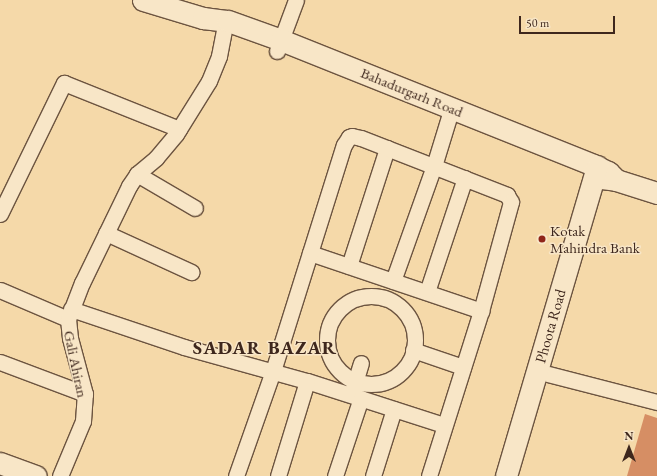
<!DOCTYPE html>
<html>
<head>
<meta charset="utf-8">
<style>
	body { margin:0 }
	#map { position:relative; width:657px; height:476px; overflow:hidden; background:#f5d9a9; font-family:"EB Garamond",serif }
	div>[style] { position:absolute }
	.building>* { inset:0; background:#d68e64 }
	.roads { filter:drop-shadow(1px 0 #6c5440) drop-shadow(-1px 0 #6c5440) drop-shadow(0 1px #6c5440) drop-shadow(0 -1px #6c5440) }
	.street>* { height:15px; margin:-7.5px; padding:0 7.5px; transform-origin:7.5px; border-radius:7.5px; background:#f8e6c7 }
	.street>.ring { margin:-7.5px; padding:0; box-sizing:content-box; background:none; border:15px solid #f8e6c7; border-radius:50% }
	.secondary>* { height:21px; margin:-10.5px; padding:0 10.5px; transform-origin:10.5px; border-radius:10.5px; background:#f8e6c7 }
	.dots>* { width:11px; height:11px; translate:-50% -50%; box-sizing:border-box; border:2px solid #f8e6c7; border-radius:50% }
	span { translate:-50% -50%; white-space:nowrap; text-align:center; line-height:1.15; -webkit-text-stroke:3px #f8e6c7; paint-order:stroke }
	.street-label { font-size:15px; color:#3e271d }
	.poi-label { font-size:15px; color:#3e271d }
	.left { translate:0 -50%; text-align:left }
	.district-label { font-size:19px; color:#3e271d; font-weight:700; letter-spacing:1px }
	.north { position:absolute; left:609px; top:428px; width:40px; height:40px; -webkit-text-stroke:3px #f8e6c7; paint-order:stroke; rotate:0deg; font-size:11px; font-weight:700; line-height:16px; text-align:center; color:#3e271d }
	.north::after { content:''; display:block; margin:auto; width:14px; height:18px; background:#3e271d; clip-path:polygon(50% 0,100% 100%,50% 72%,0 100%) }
	.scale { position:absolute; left:519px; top:16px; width:96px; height:18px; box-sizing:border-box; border:2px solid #3e271d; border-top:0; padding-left:5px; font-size:12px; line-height:14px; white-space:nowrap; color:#3e271d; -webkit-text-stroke:3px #f8e6c7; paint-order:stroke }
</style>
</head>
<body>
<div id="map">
	<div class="building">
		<i style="clip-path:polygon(645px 414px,657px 418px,657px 476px,627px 476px)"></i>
	</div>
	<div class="roads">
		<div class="street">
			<i style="left:277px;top:51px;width:54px;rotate:-69.6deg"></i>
			<i style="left:137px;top:174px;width:67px;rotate:30.4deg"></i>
			<i style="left:0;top:214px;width:146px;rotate:-64deg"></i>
			<i style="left:64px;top:83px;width:124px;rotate:21.8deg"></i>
			<i style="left:106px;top:233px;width:94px;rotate:24.6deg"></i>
			<i style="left:310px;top:253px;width:181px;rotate:18.7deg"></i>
			<i style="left:349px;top:266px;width:124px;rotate:-72.1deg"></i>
			<i style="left:393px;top:281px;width:122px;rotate:-70.4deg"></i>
			<i style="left:434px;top:166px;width:51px;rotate:-73deg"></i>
			<i style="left:0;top:290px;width:74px;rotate:23.1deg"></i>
			<i style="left:427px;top:292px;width:120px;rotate:-71.6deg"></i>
			<i class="ring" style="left:327px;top:296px;width:73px;height:73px"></i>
			<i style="left:71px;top:309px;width:119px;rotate:18.6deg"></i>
			<i style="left:184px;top:347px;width:128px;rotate:15.5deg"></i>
			<i style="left:307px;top:381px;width:144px;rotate:17.8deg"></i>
			<i style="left:413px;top:350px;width:53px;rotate:18.8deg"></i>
			<i style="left:0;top:362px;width:91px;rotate:20.6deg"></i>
			<i style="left:548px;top:374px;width:113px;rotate:14.4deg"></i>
			<i style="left:353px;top:389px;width:27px;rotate:-73deg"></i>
			<i style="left:60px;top:476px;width:60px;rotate:-67.3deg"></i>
			<i style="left:83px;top:421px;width:27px;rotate:-86deg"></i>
			<i style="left:85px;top:394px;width:58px;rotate:-105deg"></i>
			<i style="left:70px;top:338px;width:19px;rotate:-96deg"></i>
			<i style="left:68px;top:319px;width:39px;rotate:-69deg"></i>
			<i style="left:82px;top:283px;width:108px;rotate:-64.1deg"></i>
			<i style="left:129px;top:186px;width:14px;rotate:-56deg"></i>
			<i style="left:137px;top:174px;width:25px;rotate:-40deg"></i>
			<i style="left:156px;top:158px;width:31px;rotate:-50deg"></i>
			<i style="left:176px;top:134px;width:62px;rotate:-58.1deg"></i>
			<i style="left:209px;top:81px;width:27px;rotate:-68deg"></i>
			<i style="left:219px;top:56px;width:36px;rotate:-79deg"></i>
			<i style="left:236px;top:476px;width:111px;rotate:-70.6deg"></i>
			<i style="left:273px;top:371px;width:237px;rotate:-72.6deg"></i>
			<i style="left:344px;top:145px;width:9px;rotate:-58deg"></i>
			<i style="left:349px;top:137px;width:3px;rotate:-18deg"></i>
			<i style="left:352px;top:136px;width:9px;rotate:13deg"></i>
			<i style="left:361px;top:138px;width:157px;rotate:21.3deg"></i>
			<i style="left:507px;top:195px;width:8px;rotate:60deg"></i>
			<i style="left:511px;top:202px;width:113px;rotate:105.4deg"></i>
			<i style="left:481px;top:311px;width:173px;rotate:107.5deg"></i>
			<i style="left:278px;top:476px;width:99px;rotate:-73deg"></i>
			<i style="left:335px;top:476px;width:82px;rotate:-71.6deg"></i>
			<i style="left:373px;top:476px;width:70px;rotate:-72.6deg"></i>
		</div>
		<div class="secondary">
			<i style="left:143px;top:0;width:63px;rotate:16.7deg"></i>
			<i style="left:203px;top:18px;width:25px;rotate:7deg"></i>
			<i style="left:228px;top:21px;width:56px;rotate:19.7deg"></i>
			<i style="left:281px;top:40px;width:336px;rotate:21.8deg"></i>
			<i style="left:593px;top:165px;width:17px;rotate:25deg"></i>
			<i style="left:608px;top:172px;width:11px;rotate:45deg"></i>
			<i style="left:602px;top:178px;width:14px;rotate:8deg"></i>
			<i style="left:616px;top:180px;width:43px;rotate:17.6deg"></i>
			<i style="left:0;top:463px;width:38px;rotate:20deg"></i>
			<i style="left:506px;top:476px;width:323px;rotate:-73.6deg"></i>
		</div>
	</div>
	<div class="dots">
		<i style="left:542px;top:239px;background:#8f2418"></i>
	</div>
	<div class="street-label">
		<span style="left:412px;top:92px;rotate:22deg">Bahadurgarh Road</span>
		<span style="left:550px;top:326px;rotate:-74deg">Phoota Road</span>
		<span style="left:76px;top:364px;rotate:78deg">Gali Ahiran</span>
	</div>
	<div class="poi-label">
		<span class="left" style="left:550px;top:239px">Kotak<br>Mahindra Bank</span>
	</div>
	<div class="district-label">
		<span style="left:265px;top:348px">SADAR BAZAR</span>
	</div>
	<div class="north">N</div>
	<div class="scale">50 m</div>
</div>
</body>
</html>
